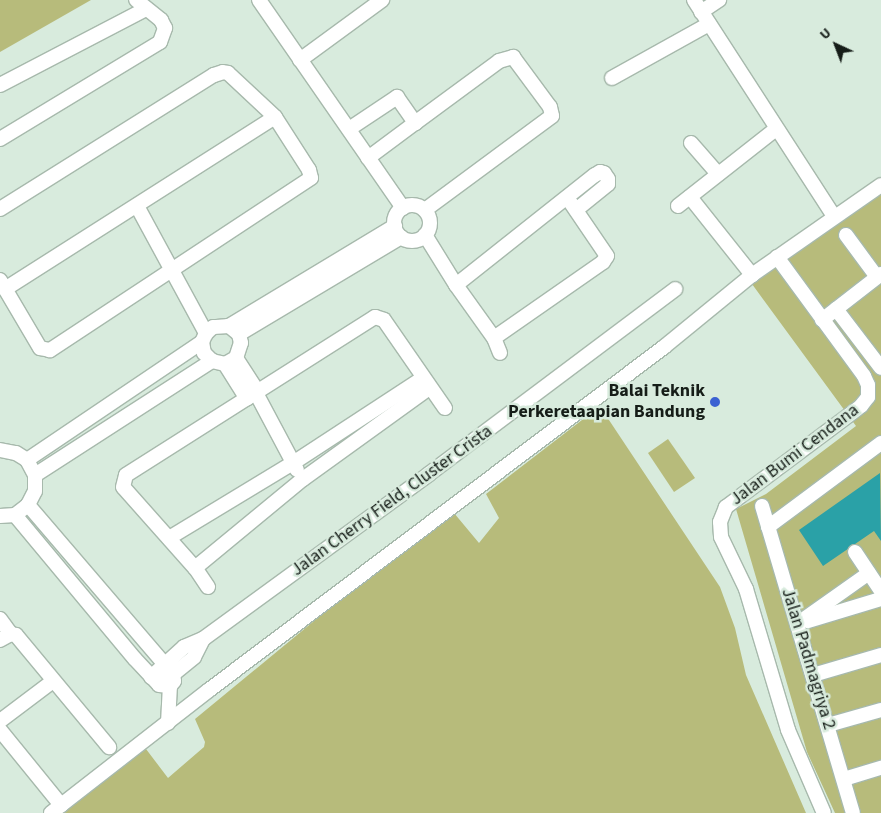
<!DOCTYPE html>
<html>
<head>
<meta charset="utf-8">
<style>
	body { margin:0 }
	#map { position:relative; width:881px; height:813px; overflow:hidden; background:#d8ebdd; font-family:"Source Sans 3",sans-serif }
	div>[style] { position:absolute }
	.green>* { inset:0; background:#b7bb7b }
	.water>* { inset:0; background:#2aa1a7 }
	.roads { filter:drop-shadow(1px 0 #a7b9ac) drop-shadow(-1px 0 #a7b9ac) drop-shadow(0 1px #a7b9ac) drop-shadow(0 -1px #a7b9ac) }
	.minor>* { height:14px; margin:-7px; padding:0 7px; transform-origin:7px; border-radius:7px; background:#fff }
	.minor>.ring { margin:-7px; padding:0; box-sizing:content-box; background:none; border:14px solid #fff; border-radius:50% }
	.dots>* { width:14px; height:14px; translate:-50% -50%; box-sizing:border-box; border:2px solid #d8ebdd; border-radius:50% }
	span { translate:-50% -50%; white-space:nowrap; text-align:center; line-height:1.15; -webkit-text-stroke:5px #d8ebdd; paint-order:stroke }
	.poi-label { font-size:18px; color:#161d18; font-weight:700 }
	.right { translate:-100% -50%; text-align:right }
	.street-label { font-size:18px; color:#161d18 }
	.north { position:absolute; left:811px; top:20px; width:50px; height:50px; -webkit-text-stroke:4px #d8ebdd; paint-order:stroke; rotate:317deg; font-size:14px; font-weight:700; line-height:20px; text-align:center; color:#161d18 }
	.north::after { content:''; display:block; margin:auto; width:18px; height:22px; background:#161d18; clip-path:polygon(50% 0,100% 100%,50% 72%,0 100%) }
</style>
</head>
<body>
<div id="map">
	<div class="green">
		<i style="clip-path:polygon(0 0,91px 0,0 52px)"></i>
		<i style="clip-path:polygon(881px 194px,881px 813px,835px 813px,807px 752px,736px 509px,766px 494px,856px 426px,752px 284px,840px 220px)"></i>
		<i style="clip-path:polygon(601px 408px,720px 587px,735px 628px,746px 675px,806px 813px,62px 813px,146px 749px,168px 778px,204px 747px,205px 742px,195px 719px,348px 593px,454px 513px,479px 543px,499px 518px,486px 494px,595px 410px)"></i>
		<i style="clip-path:polygon(668px 439px,695px 478px,674px 492px,648px 453px)"></i>
	</div>
	<div class="water">
		<i style="clip-path:polygon(880px 473px,881px 541px,874px 531px,823px 566px,799px 530px)"></i>
	</div>
	<div class="roads">
		<div class="minor">
			<i style="left:259px;top:0;width:253px;rotate:55.3deg"></i>
			<i style="left:694px;top:0;width:257px;rotate:57.1deg"></i>
			<i style="left:701px;top:12px;width:22px;rotate:-34deg"></i>
			<i style="left:300px;top:60px;width:102px;rotate:-36.2deg"></i>
			<i style="left:612px;top:78px;width:111px;rotate:-29.1deg"></i>
			<i style="left:0;top:85px;width:165px;rotate:-27.5deg"></i>
			<i style="left:349px;top:129px;width:58px;rotate:-33.7deg"></i>
			<i style="left:397px;top:97px;width:32px;rotate:55deg"></i>
			<i style="left:415px;top:123px;width:104px;rotate:-36.4deg"></i>
			<i style="left:499px;top:61px;width:15px;rotate:-16deg"></i>
			<i style="left:513px;top:57px;width:62px;rotate:53.5deg"></i>
			<i style="left:550px;top:107px;width:9px;rotate:77deg"></i>
			<i style="left:552px;top:116px;width:158px;rotate:143.5deg"></i>
			<i style="left:0;top:139px;width:187px;rotate:-31.2deg"></i>
			<i style="left:160px;top:42px;width:15px;rotate:-70deg"></i>
			<i style="left:165px;top:28px;width:9px;rotate:-117deg"></i>
			<i style="left:161px;top:20px;width:32px;rotate:-141deg"></i>
			<i style="left:691px;top:143px;width:41px;rotate:48.9deg"></i>
			<i style="left:368px;top:158px;width:59px;rotate:-36.7deg"></i>
			<i style="left:690px;top:197px;width:100px;rotate:51.5deg"></i>
			<i class="ring" style="left:394px;top:205px;width:22px;height:22px"></i>
			<i style="left:137px;top:206px;width:145px;rotate:61.5deg"></i>
			<i style="left:678px;top:206px;width:125px;rotate:-38.2deg"></i>
			<i style="left:0;top:209px;width:252px;rotate:-32.1deg"></i>
			<i style="left:214px;top:75px;width:9px;rotate:-18deg"></i>
			<i style="left:223px;top:72px;width:5px;rotate:11deg"></i>
			<i style="left:228px;top:73px;width:64px;rotate:43.1deg"></i>
			<i style="left:275px;top:117px;width:63px;rotate:57.3deg"></i>
			<i style="left:309px;top:170px;width:8px;rotate:76deg"></i>
			<i style="left:311px;top:178px;width:313px;rotate:146.6deg"></i>
			<i style="left:50px;top:350px;width:10px;rotate:-169deg"></i>
			<i style="left:40px;top:348px;width:79px;rotate:-120.5deg"></i>
			<i style="left:425px;top:235px;width:59px;rotate:58.2deg"></i>
			<i style="left:456px;top:285px;width:65px;rotate:54.4deg"></i>
			<i style="left:494px;top:338px;width:16px;rotate:68deg"></i>
			<i style="left:846px;top:235px;width:52px;rotate:53.6deg"></i>
			<i style="left:777px;top:257px;width:147px;rotate:53.8deg"></i>
			<i style="left:864px;top:376px;width:10px;rotate:66deg"></i>
			<i style="left:868px;top:385px;width:12px;rotate:90deg"></i>
			<i style="left:868px;top:397px;width:11px;rotate:128deg"></i>
			<i style="left:861px;top:406px;width:169px;rotate:143.2deg"></i>
			<i style="left:726px;top:507px;width:16px;rotate:112deg"></i>
			<i style="left:720px;top:522px;width:15px;rotate:86deg"></i>
			<i style="left:721px;top:537px;width:58px;rotate:64.3deg"></i>
			<i style="left:746px;top:589px;width:147px;rotate:73.4deg"></i>
			<i style="left:788px;top:730px;width:90px;rotate:66.6deg"></i>
			<i style="left:456px;top:285px;width:177px;rotate:-38.4deg"></i>
			<i style="left:595px;top:175px;width:6px;rotate:-31deg"></i>
			<i style="left:600px;top:172px;width:4px;rotate:14deg"></i>
			<i style="left:604px;top:173px;width:7px;rotate:56deg"></i>
			<i style="left:608px;top:179px;width:5px;rotate:90deg"></i>
			<i style="left:608px;top:184px;width:41px;rotate:140.9deg"></i>
			<i style="left:5px;top:289px;width:320px;rotate:-32.5deg"></i>
			<i style="left:836px;top:309px;width:74px;rotate:52.7deg"></i>
			<i style="left:822px;top:320px;width:75px;rotate:-37.9deg"></i>
			<i style="left:229px;top:326px;width:194px;rotate:-31.1deg"></i>
			<i style="left:239px;top:334px;width:189px;rotate:-30.9deg"></i>
			<i style="left:494px;top:338px;width:133px;rotate:-34.9deg"></i>
			<i style="left:603px;top:262px;width:7px;rotate:-56deg"></i>
			<i style="left:607px;top:256px;width:64px;rotate:-124.2deg"></i>
			<i style="left:236px;top:358px;width:40px;rotate:57.1deg"></i>
			<i style="left:225px;top:364px;width:41px;rotate:57.8deg"></i>
			<i style="left:256px;top:393px;width:87px;rotate:62deg"></i>
			<i style="left:0;top:450px;width:16px;rotate:11deg"></i>
			<i style="left:16px;top:453px;width:13px;rotate:32deg"></i>
			<i style="left:27px;top:460px;width:17px;rotate:62deg"></i>
			<i style="left:35px;top:475px;width:16px;rotate:90deg"></i>
			<i style="left:35px;top:491px;width:16px;rotate:117deg"></i>
			<i style="left:28px;top:505px;width:16px;rotate:142deg"></i>
			<i style="left:15px;top:515px;width:15px;rotate:176deg"></i>
			<i style="left:27px;top:460px;width:211px;rotate:-34deg"></i>
			<i style="left:35px;top:475px;width:211px;rotate:-32.8deg"></i>
			<i style="left:212px;top:361px;width:13px;rotate:13deg"></i>
			<i style="left:225px;top:364px;width:13px;rotate:-29deg"></i>
			<i style="left:236px;top:358px;width:16px;rotate:-72deg"></i>
			<i style="left:241px;top:343px;width:9px;rotate:-103deg"></i>
			<i style="left:239px;top:334px;width:13px;rotate:-141deg"></i>
			<i style="left:229px;top:326px;width:16px;rotate:176deg"></i>
			<i style="left:213px;top:327px;width:9px;rotate:139deg"></i>
			<i style="left:206px;top:333px;width:10px;rotate:114deg"></i>
			<i style="left:202px;top:342px;width:11px;rotate:80deg"></i>
			<i style="left:204px;top:353px;width:11px;rotate:45deg"></i>
			<i style="left:762px;top:506px;width:320px;rotate:73.5deg"></i>
			<i style="left:15px;top:515px;width:187px;rotate:50.2deg"></i>
			<i style="left:135px;top:659px;width:35px;rotate:47deg"></i>
			<i style="left:159px;top:685px;width:11px;rotate:5deg"></i>
			<i style="left:170px;top:686px;width:6px;rotate:-51deg"></i>
			<i style="left:174px;top:681px;width:7px;rotate:-98deg"></i>
			<i style="left:173px;top:674px;width:223px;rotate:-130.6deg"></i>
			<i style="left:768px;top:527px;width:141px;rotate:-36.6deg"></i>
			<i style="left:169px;top:538px;width:145px;rotate:-31.2deg"></i>
			<i style="left:293px;top:463px;width:155px;rotate:-33.2deg"></i>
			<i style="left:855px;top:552px;width:47px;rotate:56.3deg"></i>
			<i style="left:195px;top:568px;width:140px;rotate:-39.5deg"></i>
			<i style="left:303px;top:479px;width:155px;rotate:-35.8deg"></i>
			<i style="left:208px;top:587px;width:23px;rotate:-124deg"></i>
			<i style="left:195px;top:568px;width:108px;rotate:-131.6deg"></i>
			<i style="left:123px;top:487px;width:12px;rotate:-76deg"></i>
			<i style="left:126px;top:475px;width:295px;rotate:-32.4deg"></i>
			<i style="left:375px;top:317px;width:9px;rotate:18deg"></i>
			<i style="left:384px;top:320px;width:107px;rotate:55.3deg"></i>
			<i style="left:0;top:619px;width:19px;rotate:54deg"></i>
			<i style="left:808px;top:621px;width:76px;rotate:-16.8deg"></i>
			<i style="left:797px;top:624px;width:88px;rotate:-35.3deg"></i>
			<i style="left:0;top:640px;width:13px;rotate:-29deg"></i>
			<i style="left:11px;top:634px;width:5px;rotate:11deg"></i>
			<i style="left:16px;top:635px;width:146px;rotate:50.3deg"></i>
			<i style="left:813px;top:675px;width:71px;rotate:-16.4deg"></i>
			<i style="left:151px;top:677px;width:45px;rotate:-42.3deg"></i>
			<i style="left:184px;top:647px;width:21px;rotate:-23deg"></i>
			<i style="left:203px;top:639px;width:280px;rotate:-36.1deg"></i>
			<i style="left:429px;top:474px;width:308px;rotate:-36.9deg"></i>
			<i style="left:166px;top:680px;width:36px;rotate:-39deg"></i>
			<i style="left:194px;top:657px;width:20px;rotate:-63deg"></i>
			<i style="left:0;top:721px;width:66px;rotate:-37deg"></i>
			<i style="left:168px;top:723px;width:37px;rotate:-87deg"></i>
			<i style="left:828px;top:725px;width:55px;rotate:-15.8deg"></i>
			<i style="left:0;top:730px;width:97px;rotate:50.9deg"></i>
			<i style="left:844px;top:779px;width:39px;rotate:-17deg"></i>
			<i style="left:51px;top:813px;width:200px;rotate:-37.9deg"></i>
			<i style="left:209px;top:690px;width:570px;rotate:-37.01deg"></i>
			<i style="left:664px;top:347px;width:114px;rotate:-39.3deg"></i>
			<i style="left:752px;top:275px;width:157px;rotate:-34.9deg"></i>
		</div>
	</div>
	<div class="dots">
		<i style="left:715px;top:402px;background:#3b61d2"></i>
	</div>
	<div class="poi-label">
		<span class="right" style="left:705px;top:402px">Balai Teknik<br>Perkeretaapian Bandung</span>
	</div>
	<div class="street-label">
		<span style="left:795px;top:455px;rotate:-37deg">Jalan Bumi Cendana</span>
		<span style="left:392px;top:501px;rotate:-36deg">Jalan Cherry Field, Cluster Crista</span>
		<span style="left:808px;top:659px;rotate:73deg">Jalan Padmagriya 2</span>
	</div>
	<div class="north">U</div>
</div>
</body>
</html>
